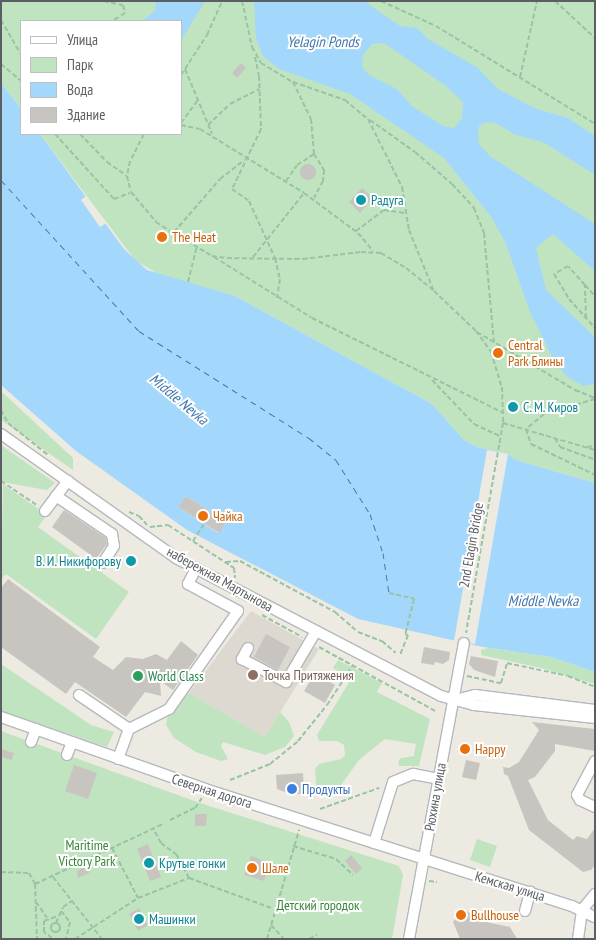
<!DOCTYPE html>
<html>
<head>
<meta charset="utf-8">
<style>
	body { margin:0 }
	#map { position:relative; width:596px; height:940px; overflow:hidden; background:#edeae2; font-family:"PT Sans Narrow",sans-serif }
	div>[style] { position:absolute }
	.education>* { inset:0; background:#ddd9d0 }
	.green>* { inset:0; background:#c0e4bf }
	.water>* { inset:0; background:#a3d8fc }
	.pier>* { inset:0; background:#edeae2 }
	.ferry>* { height:1px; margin-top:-0.5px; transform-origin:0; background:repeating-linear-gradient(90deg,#4278ad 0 6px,transparent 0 11px) }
	.building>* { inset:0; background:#c8c5c0 }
	.round { border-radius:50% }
	.path>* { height:2px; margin-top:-1px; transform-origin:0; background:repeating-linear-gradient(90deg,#99c4a4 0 5px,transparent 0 7.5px) }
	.path>.ring { margin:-1px; padding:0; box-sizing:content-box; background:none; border:2px solid #99c4a4; border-radius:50% }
	.roads { filter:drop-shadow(1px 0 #b5b8bc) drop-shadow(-1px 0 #b5b8bc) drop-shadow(0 1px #b5b8bc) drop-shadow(0 -1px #b5b8bc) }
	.minor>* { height:10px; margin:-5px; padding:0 5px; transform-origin:5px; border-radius:5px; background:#fff }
	.dots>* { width:14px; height:14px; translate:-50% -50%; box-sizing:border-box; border:2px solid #fff; border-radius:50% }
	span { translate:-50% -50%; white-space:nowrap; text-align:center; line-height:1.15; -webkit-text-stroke:4px #fff; paint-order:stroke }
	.culture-label { font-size:14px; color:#0d838f }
	.left { translate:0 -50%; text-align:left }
	.right { translate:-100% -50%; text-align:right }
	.food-label { font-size:14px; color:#c56008 }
	.street-label { font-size:14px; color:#5b5e62 }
	.education-label { font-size:14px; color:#785e54 }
	.leisure-label { font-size:14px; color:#27864d }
	.shop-label { font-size:14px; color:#366cbe }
	.park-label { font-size:14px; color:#38843a }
	.water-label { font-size:15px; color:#4278ad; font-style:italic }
	.frame { position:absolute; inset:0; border:2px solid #5b5e62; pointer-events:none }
	.legend { position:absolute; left:20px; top:20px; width:162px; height:115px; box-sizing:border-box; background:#fff; border:1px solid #bdbfc0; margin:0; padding:6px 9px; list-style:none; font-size:15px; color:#5b5e62 }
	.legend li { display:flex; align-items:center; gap:10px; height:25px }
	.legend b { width:25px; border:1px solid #bdbfc0 }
</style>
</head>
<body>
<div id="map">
	<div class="education">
		<i style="clip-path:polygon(251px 611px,319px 649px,265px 737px,189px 693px)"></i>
	</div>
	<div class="green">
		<i style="clip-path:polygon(1px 1px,595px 1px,595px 483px,516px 460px,508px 454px,477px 447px,464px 440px,432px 404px,235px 296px,160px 275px,135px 260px,40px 134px,181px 134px,181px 21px,21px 21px,21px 109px,1px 83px)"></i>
		<i style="clip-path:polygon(1px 391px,73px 458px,73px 470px,1px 420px)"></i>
		<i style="clip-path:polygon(1px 445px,55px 483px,47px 490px,1px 482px)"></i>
		<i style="clip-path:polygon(3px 484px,47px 515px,38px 527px,129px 592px,96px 639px,6px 574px,1px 580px)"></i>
		<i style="clip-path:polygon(488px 648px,551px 657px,595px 672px,595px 684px,541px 668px,481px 655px,481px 650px)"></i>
		<i style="clip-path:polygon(338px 660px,382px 683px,377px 692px,430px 719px,419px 766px,399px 766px,398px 762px,401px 758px,414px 756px,416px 744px,385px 739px,359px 760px,339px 788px,320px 792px,316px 785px,315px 769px,319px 764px,341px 759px,345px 755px,344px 745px,337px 741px,319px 741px,317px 735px,351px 679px,333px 668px)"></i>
		<i style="clip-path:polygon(1px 664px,91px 725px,114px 732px,107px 747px,1px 711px)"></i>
		<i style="clip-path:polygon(189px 693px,265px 737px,280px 712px,289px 722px,294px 736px,285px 747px,265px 755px,223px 742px,221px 746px,228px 759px,221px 761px,196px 752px,174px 738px,166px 725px,168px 714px)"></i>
		<i style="clip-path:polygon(1px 731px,200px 803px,399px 866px,403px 875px,392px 939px,1px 939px)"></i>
		<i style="clip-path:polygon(477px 839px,497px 846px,490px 867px,470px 860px)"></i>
	</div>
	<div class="water">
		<i style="clip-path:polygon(156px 1px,205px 1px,181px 41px,181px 21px,142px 21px,155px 11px)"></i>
		<i style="clip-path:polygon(evenodd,254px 1px,364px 1px,400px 26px,417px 28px,428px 39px,478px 68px,498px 89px,537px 109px,568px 118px,595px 136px,595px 175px,543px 142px,516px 135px,495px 123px,486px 122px,479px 126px,478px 134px,479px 144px,490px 156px,595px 224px,595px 271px,553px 234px,536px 248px,546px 290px,595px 337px,595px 384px,583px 386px,566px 376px,551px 355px,530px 312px,506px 244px,492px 218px,444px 158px,350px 94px,279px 69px,263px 56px,256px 39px,254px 1px,384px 43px,446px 86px,463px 102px,462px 118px,454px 128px,443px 126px,412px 106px,397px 89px,369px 75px,362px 67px,363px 55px,372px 44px,384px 43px)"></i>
		<i style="clip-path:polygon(evenodd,1px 83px,21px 109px,21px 134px,40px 134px,124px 249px,147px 270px,235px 296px,432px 404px,464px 440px,477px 447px,508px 454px,516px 460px,595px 483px,595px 672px,551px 657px,483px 647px,358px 619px,187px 530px,76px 451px,1px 385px,1px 83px,186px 496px,226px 522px,218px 533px,178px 507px,186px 496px)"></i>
	</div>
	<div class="pier">
		<i style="clip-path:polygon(86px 196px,106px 223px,100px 227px,81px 200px)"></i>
		<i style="clip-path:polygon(487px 450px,508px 454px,475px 644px,454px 641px)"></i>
	</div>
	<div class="ferry">
		<i style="left:1px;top:180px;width:205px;rotate:47.6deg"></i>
		<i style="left:139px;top:331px;width:201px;rotate:32.2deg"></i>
		<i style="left:309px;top:438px;width:35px;rotate:39deg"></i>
		<i style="left:336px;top:460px;width:64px;rotate:57.8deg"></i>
		<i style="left:370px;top:514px;width:41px;rotate:71.6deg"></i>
		<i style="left:383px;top:553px;width:40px;rotate:81.5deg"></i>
	</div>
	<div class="building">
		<i style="clip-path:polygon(241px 63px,246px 68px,237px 78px,232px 73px)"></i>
		<i class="round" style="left:300px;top:164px;width:16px;height:16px"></i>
		<i style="clip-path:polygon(362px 188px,373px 198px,360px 213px,349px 202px)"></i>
		<i style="clip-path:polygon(186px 496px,226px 522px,219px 533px,178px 507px)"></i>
		<i style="clip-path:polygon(64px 510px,106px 538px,107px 544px,96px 559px,52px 527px)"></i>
		<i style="clip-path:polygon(8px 579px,100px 647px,93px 657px,113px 670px,126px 657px,143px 659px,156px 654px,167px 660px,181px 641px,198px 655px,173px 690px,160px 681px,161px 696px,145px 692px,126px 717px,75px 682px,66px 694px,1px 647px,1px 588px)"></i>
		<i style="clip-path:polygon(266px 634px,290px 647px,278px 670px,254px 657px)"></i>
		<i style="clip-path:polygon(424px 647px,450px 652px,449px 660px,443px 664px,435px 662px,434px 665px,421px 663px)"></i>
		<i style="clip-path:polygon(471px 656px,498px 661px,495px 677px,474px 670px,469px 664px)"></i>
		<i style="clip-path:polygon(315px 673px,335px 685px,325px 703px,304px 691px)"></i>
		<i style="clip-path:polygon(532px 722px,595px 729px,595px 751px,555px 744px,555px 751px,535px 777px,528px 780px,548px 820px,573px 840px,577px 836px,587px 839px,595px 828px,595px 865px,591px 870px,583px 872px,529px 830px,508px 776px,504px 774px,503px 767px,509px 768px,519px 762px,539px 730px)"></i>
		<i style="clip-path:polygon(1px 749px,14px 753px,12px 760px,1px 757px)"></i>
		<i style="clip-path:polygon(466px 760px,480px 763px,476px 780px,462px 777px)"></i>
		<i style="clip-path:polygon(74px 765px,97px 773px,88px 799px,65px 791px)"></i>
		<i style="clip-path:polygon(303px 773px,304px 793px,293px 795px,277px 789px,276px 775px)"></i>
		<i style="clip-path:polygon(195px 814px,207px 814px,206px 826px,195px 826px)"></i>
		<i style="clip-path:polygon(148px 844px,161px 877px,150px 881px,137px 849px)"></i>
		<i style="clip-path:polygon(351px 855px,362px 868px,356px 874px,345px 861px)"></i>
		<i style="clip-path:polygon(251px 856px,270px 863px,264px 881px,244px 875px)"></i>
		<i style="clip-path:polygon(84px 867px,90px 869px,89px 873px,78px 878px,77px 871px)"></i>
		<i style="clip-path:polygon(139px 908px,148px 925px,138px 931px,129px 914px)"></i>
		<i style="clip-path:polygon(464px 909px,481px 921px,510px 927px,517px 939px,460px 939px,453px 922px)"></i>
	</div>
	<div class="path">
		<i style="left:104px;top:1px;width:19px;rotate:12deg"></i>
		<i style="left:123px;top:5px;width:8px;rotate:76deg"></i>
		<i style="left:125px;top:13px;width:15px;rotate:148deg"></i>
		<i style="left:242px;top:1px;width:47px;rotate:77.7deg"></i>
		<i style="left:252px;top:47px;width:18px;rotate:61deg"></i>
		<i style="left:261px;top:63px;width:37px;rotate:31deg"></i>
		<i style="left:293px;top:82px;width:55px;rotate:19.1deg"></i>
		<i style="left:345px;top:100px;width:30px;rotate:40deg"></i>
		<i style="left:368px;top:119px;width:76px;rotate:63.4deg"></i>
		<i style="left:402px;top:187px;width:44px;rotate:80.8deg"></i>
		<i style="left:409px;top:230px;width:64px;rotate:67.9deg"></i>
		<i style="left:381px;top:1px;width:60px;rotate:24.4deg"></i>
		<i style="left:436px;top:26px;width:187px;rotate:31.6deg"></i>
		<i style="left:555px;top:1px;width:54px;rotate:42.8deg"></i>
		<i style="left:1px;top:20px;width:39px;rotate:60deg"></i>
		<i style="left:255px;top:57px;width:19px;rotate:78deg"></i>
		<i style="left:259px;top:76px;width:53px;rotate:87.8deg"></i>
		<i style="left:261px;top:129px;width:67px;rotate:115.8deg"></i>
		<i style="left:232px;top:189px;width:21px;rotate:35deg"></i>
		<i style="left:249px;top:201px;width:63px;rotate:65.5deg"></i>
		<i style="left:275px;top:258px;width:22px;rotate:77deg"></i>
		<i style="left:280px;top:279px;width:19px;rotate:99deg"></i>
		<i style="left:1px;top:64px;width:26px;rotate:40deg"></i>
		<i style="left:185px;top:69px;width:70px;rotate:67.4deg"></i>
		<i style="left:181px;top:75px;width:48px;rotate:-57deg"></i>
		<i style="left:207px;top:35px;width:37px;rotate:-66deg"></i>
		<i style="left:520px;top:77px;width:78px;rotate:-77.4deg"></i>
		<i style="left:293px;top:82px;width:41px;rotate:64.1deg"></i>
		<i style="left:311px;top:119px;width:35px;rotate:85deg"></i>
		<i style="left:314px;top:154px;width:19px;rotate:58deg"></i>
		<i style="left:324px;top:170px;width:11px;rotate:95deg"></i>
		<i style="left:323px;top:181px;width:19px;rotate:118deg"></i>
		<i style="left:370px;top:120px;width:55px;rotate:35.4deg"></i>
		<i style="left:415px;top:152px;width:49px;rotate:40.9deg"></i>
		<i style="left:452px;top:184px;width:33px;rotate:47deg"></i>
		<i style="left:474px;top:208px;width:27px;rotate:68deg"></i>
		<i style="left:484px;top:233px;width:109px;rotate:84.8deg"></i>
		<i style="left:181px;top:123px;width:29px;rotate:-54deg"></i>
		<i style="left:181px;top:125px;width:19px;rotate:12deg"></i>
		<i style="left:200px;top:129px;width:122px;rotate:31.6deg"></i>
		<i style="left:304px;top:193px;width:67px;rotate:36.5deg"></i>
		<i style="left:358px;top:233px;width:23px;rotate:50deg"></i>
		<i style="left:208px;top:125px;width:30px;rotate:-44deg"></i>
		<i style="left:230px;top:104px;width:33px;rotate:-27deg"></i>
		<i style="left:55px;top:134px;width:88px;rotate:47.8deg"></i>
		<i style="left:114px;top:199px;width:17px;rotate:-21deg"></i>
		<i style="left:80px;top:134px;width:39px;rotate:46deg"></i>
		<i style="left:107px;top:162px;width:24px;rotate:35deg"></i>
		<i style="left:144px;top:134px;width:30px;rotate:117deg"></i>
		<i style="left:130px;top:161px;width:15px;rotate:101deg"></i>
		<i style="left:127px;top:176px;width:16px;rotate:76deg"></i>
		<i style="left:131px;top:192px;width:39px;rotate:50deg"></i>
		<i style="left:156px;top:222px;width:36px;rotate:32deg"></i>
		<i style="left:187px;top:241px;width:29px;rotate:31deg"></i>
		<i style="left:212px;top:256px;width:15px;rotate:8deg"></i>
		<i style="left:227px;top:258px;width:76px;rotate:0.8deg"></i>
		<i style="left:303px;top:259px;width:58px;rotate:-6.9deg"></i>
		<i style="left:361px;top:252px;width:20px;rotate:3deg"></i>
		<i style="left:381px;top:253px;width:29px;rotate:31deg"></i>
		<i style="left:406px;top:268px;width:36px;rotate:39deg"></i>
		<i style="left:434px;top:291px;width:58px;rotate:43.6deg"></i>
		<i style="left:476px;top:331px;width:26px;rotate:54deg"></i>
		<i style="left:491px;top:352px;width:37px;rotate:73deg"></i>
		<i style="left:502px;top:387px;width:36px;rotate:88deg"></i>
		<i style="left:503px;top:423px;width:213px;rotate:100deg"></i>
		<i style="left:286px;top:181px;width:19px;rotate:-55deg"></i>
		<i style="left:297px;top:165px;width:20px;rotate:-33deg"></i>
		<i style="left:356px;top:231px;width:35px;rotate:-37deg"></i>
		<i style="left:384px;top:210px;width:21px;rotate:8deg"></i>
		<i style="left:174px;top:232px;width:70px;rotate:-49deg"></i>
		<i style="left:220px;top:179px;width:31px;rotate:-38deg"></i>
		<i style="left:214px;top:257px;width:115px;rotate:31.9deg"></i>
		<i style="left:312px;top:318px;width:213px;rotate:26.4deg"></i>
		<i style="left:253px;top:257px;width:82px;rotate:-51.4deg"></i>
		<i style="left:188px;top:282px;width:36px;rotate:-76deg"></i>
		<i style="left:585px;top:285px;width:15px;rotate:48deg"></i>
		<i style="left:586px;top:318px;width:33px;rotate:-92deg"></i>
		<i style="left:585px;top:285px;width:25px;rotate:-132deg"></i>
		<i style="left:568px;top:266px;width:16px;rotate:150deg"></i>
		<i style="left:554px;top:274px;width:29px;rotate:59deg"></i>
		<i style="left:569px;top:299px;width:39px;rotate:48deg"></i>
		<i style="left:477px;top:332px;width:114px;rotate:30.6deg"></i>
		<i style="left:575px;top:390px;width:22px;rotate:22deg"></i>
		<i style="left:432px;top:380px;width:61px;rotate:46.3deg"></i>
		<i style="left:474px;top:424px;width:29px;rotate:25deg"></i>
		<i style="left:595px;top:399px;width:53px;rotate:163.6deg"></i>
		<i style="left:544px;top:414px;width:23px;rotate:140deg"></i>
		<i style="left:526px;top:429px;width:16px;rotate:72deg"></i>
		<i style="left:531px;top:444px;width:71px;rotate:25.8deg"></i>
		<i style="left:1px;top:410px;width:15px;rotate:62deg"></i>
		<i style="left:8px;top:423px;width:51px;rotate:38.7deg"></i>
		<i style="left:503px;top:423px;width:96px;rotate:16.4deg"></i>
		<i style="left:555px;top:438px;width:10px;rotate:61deg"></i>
		<i style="left:560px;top:447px;width:37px;rotate:20deg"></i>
		<i style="left:587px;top:447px;width:8px;rotate:-7deg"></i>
		<i style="left:1px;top:481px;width:45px;rotate:34deg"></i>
		<i style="left:129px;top:512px;width:11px;rotate:22deg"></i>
		<i style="left:139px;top:516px;width:12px;rotate:48deg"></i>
		<i style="left:150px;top:527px;width:18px;rotate:-6deg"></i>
		<i style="left:168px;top:525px;width:79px;rotate:33.1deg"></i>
		<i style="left:234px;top:568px;width:10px;rotate:84deg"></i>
		<i style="left:193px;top:541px;width:20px;rotate:-57deg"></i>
		<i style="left:226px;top:562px;width:14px;rotate:-4deg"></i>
		<i style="left:240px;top:561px;width:108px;rotate:28.2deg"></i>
		<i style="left:335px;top:612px;width:30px;rotate:41deg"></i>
		<i style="left:358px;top:632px;width:26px;rotate:21deg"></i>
		<i style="left:382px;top:641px;width:18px;rotate:41deg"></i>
		<i style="left:389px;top:593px;width:26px;rotate:13deg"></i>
		<i style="left:414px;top:599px;width:36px;rotate:104deg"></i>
		<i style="left:405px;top:634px;width:3px;rotate:18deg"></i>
		<i style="left:408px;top:635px;width:22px;rotate:112deg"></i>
		<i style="left:262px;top:615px;width:46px;rotate:28.8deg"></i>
		<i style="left:319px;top:647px;width:135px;rotate:28.8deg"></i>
		<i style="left:467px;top:676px;width:35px;rotate:12deg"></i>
		<i style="left:501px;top:683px;width:21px;rotate:-73deg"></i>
		<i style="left:507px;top:663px;width:62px;rotate:12deg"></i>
		<i style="left:568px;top:676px;width:29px;rotate:22deg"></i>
		<i style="left:230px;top:780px;width:43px;rotate:-21.8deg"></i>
		<i style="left:270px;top:764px;width:36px;rotate:-39deg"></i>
		<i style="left:298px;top:741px;width:46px;rotate:-51.1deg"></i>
		<i style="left:327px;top:705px;width:48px;rotate:-57deg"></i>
		<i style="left:320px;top:809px;width:63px;rotate:-19.6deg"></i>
		<i style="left:170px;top:820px;width:28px;rotate:-26deg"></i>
		<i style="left:195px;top:808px;width:12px;rotate:-55deg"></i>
		<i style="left:293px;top:846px;width:45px;rotate:16.8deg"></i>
		<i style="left:336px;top:859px;width:23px;rotate:43deg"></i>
		<i style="left:112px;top:848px;width:56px;rotate:62.5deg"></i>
		<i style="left:1px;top:872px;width:28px;rotate:2deg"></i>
		<i style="left:29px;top:873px;width:13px;rotate:61deg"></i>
		<i style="left:35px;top:884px;width:55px;rotate:87.9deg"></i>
		<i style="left:53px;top:877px;width:79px;rotate:51.7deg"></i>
		<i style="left:189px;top:878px;width:90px;rotate:20deg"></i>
		<i style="left:429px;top:881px;width:8px;rotate:7deg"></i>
		<i style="left:35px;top:884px;width:141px;rotate:-25.1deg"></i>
		<i style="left:36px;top:902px;width:19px;rotate:55deg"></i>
		<i style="left:61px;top:911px;width:14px;rotate:51deg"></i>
		<i style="left:70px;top:922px;width:17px;rotate:103deg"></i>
		<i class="ring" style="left:50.5px;top:922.5px;width:7px;height:7px"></i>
		<i style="left:56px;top:923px;width:17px;rotate:-66deg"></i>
		<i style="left:63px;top:907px;width:11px;rotate:-34deg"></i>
		<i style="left:271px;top:925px;width:19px;rotate:47deg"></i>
		<i style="left:52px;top:938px;width:10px;rotate:-143deg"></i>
		<i style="left:44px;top:932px;width:11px;rotate:-90deg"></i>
		<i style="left:44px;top:921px;width:15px;rotate:-20deg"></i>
		<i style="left:75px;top:939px;width:75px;rotate:-33.1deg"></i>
		<i style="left:138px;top:898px;width:55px;rotate:-21.4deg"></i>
		<i style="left:189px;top:878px;width:26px;rotate:-118deg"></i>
		<i style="left:177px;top:855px;width:20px;rotate:-143deg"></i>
		<i style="left:161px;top:843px;width:17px;rotate:-118deg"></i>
		<i style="left:267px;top:939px;width:114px;rotate:-73.6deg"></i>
		<i style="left:309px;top:939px;width:9px;rotate:-27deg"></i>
	</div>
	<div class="roads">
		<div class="minor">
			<i style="left:1px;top:434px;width:214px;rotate:35.3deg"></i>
			<i style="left:176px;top:558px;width:299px;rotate:27.5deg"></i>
			<i style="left:441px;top:696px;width:34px;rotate:15deg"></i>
			<i style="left:474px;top:705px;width:122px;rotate:6.1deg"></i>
			<i style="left:56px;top:496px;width:68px;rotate:34.2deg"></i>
			<i style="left:112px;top:534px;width:12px;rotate:81deg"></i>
			<i style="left:114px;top:546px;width:20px;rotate:123deg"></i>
			<i style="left:45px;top:511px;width:38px;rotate:-53deg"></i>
			<i style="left:248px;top:648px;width:13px;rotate:119deg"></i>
			<i style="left:242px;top:659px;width:50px;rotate:27.6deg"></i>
			<i style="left:286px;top:682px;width:59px;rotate:-59.5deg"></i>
			<i style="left:79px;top:695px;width:60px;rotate:34.2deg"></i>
			<i style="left:129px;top:729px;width:45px;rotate:-26.6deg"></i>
			<i style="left:169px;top:709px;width:120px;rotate:-54.9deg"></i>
			<i style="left:238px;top:611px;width:57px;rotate:-151.6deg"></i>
			<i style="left:188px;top:584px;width:18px;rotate:-63deg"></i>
			<i style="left:455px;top:700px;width:21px;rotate:-14deg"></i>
			<i style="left:475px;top:695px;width:121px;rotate:7.1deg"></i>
			<i style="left:1px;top:717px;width:216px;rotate:19.4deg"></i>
			<i style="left:205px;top:789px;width:385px;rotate:17.7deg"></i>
			<i style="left:572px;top:906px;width:25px;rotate:26deg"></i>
			<i style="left:31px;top:742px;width:14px;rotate:-69deg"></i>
			<i style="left:67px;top:755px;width:14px;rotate:-69deg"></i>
			<i style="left:118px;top:759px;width:32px;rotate:-70deg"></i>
			<i style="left:595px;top:761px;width:38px;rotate:118deg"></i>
			<i style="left:577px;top:795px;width:6px;rotate:59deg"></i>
			<i style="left:580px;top:800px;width:17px;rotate:25deg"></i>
			<i style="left:374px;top:843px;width:64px;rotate:-72.7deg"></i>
			<i style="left:393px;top:782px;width:22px;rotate:-22deg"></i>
			<i style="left:413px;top:774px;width:26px;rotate:11deg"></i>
			<i style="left:525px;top:911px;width:20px;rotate:-75deg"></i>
			<i style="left:409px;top:939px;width:301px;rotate:-79.5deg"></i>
			<i style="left:578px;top:939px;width:29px;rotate:-82deg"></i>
			<i style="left:582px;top:910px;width:21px;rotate:-51deg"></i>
		</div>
	</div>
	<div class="dots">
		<i style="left:361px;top:200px;background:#0f9aa8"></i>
		<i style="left:162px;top:237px;background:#e8710a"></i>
		<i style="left:498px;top:353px;background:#e8710a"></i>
		<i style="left:513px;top:407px;background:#0f9aa8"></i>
		<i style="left:203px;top:516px;background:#e8710a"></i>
		<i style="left:131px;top:561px;background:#0f9aa8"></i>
		<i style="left:253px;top:675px;background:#8d6e63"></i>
		<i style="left:138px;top:676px;background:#2e9e5b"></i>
		<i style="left:465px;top:749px;background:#e8710a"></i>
		<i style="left:292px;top:789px;background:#3f7fe0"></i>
		<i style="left:149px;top:863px;background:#0f9aa8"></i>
		<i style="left:252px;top:868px;background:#e8710a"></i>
		<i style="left:461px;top:915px;background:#e8710a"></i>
		<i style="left:139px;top:919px;background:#0f9aa8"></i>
	</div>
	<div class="culture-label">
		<span class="left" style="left:371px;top:200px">Радуга</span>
		<span class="left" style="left:523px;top:407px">С. М. Киров</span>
		<span class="right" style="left:121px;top:561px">В. И. Никифорову</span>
		<span class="left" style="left:159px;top:863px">Крутые гонки</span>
		<span class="left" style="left:149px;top:919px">Машинки</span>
	</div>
	<div class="food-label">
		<span class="left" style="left:172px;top:237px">The Heat</span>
		<span class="left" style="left:508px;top:353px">Central<br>Park Блины</span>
		<span class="left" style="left:213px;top:516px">Чайка</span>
		<span class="left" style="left:475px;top:749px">Happy</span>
		<span class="left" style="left:262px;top:868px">Шале</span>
		<span class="left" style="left:471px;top:915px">Bullhouse</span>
	</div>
	<div class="street-label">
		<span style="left:471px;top:545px;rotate:-80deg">2nd Elagin Bridge</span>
		<span style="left:220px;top:579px;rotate:29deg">набережная Мартынова</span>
		<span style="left:212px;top:791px;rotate:18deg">Северная дорога</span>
		<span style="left:435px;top:797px;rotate:-80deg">Рюхина улица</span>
		<span style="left:510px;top:886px;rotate:17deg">Кемская улица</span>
	</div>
	<div class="education-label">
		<span class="left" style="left:263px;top:675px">Точка Притяжения</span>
	</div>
	<div class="leisure-label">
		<span class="left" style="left:148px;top:676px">World Class</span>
	</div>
	<div class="shop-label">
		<span class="left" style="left:302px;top:789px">Продукты</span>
	</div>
	<div class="park-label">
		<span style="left:87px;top:853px">Maritime<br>Victory Park</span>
		<span style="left:318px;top:905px">Детский городок</span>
	</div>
	<div class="water-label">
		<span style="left:323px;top:42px">Yelagin Ponds</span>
		<span style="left:179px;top:399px;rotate:40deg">Middle Nevka</span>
		<span style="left:543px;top:601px">Middle Nevka</span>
	</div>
	<div class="frame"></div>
	<ul class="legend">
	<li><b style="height:6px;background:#fff"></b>Улица</li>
	<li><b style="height:14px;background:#c0e4bf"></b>Парк</li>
	<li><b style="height:14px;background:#a3d8fc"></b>Вода</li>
	<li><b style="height:14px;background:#c8c5c0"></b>Здание</li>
	</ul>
</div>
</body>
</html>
